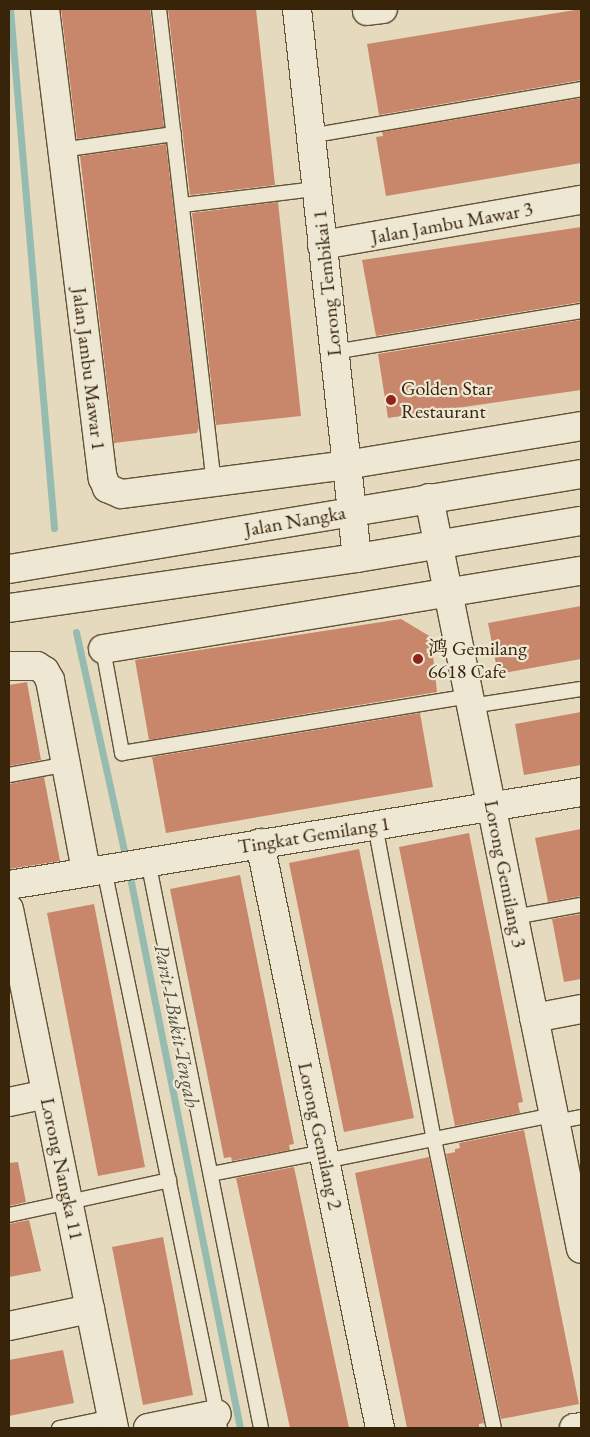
<!DOCTYPE html>
<html>
<head>
<meta charset="utf-8">
<style>
	body { margin:0 }
	#map { position:relative; width:590px; height:1437px; overflow:hidden; background:#e5dabd; font-family:"EB Garamond","Noto Serif SC",serif }
	div>[style] { position:absolute }
	.stream>* { height:7px; margin:-3.5px; padding:0 3.5px; transform-origin:3.5px; border-radius:3.5px; background:#96bbb0 }
	.building>* { inset:0; background:#c8876a }
	.roads { filter:drop-shadow(1px 0 #635236) drop-shadow(-1px 0 #635236) drop-shadow(0 1px #635236) drop-shadow(0 -1px #635236) }
	.lane>* { height:14px; margin:-7px; padding:0 7px; transform-origin:7px; border-radius:7px; background:#eee7d4 }
	.street>* { height:28px; margin:-14px; padding:0 14px; transform-origin:14px; border-radius:14px; background:#eee7d4 }
	.secondary>* { height:28px; margin:-14px; padding:0 14px; transform-origin:14px; border-radius:14px; background:#eee7d4 }
	.dots>* { width:14px; height:14px; translate:-50% -50%; box-sizing:border-box; border:2px solid #eee7d4; border-radius:50% }
	span { translate:-50% -50%; white-space:nowrap; text-align:center; line-height:1.15; -webkit-text-stroke:4.5px #eee7d4; paint-order:stroke }
	.street-label { font-size:20px; color:#382409 }
	.poi-label { font-size:20px; color:#382409 }
	.left { translate:0 -50%; text-align:left }
	.water-label { font-size:21px; color:#54513b; font-style:italic }
	.frame { position:absolute; inset:0; border:10px solid #382409; pointer-events:none }
</style>
</head>
<body>
<div id="map">
	<div class="stream">
		<i style="left:10px;top:9px;width:521px;rotate:85.15deg"></i>
		<i style="left:76px;top:632px;width:232px;rotate:77.6deg"></i>
		<i style="left:129px;top:872px;width:567px;rotate:78.71deg"></i>
	</div>
	<div class="building">
		<i style="clip-path:polygon(61px 9px,150px 9px,164px 127px,77px 139px)"></i>
		<i style="clip-path:polygon(168px 9px,256px 9px,275px 185px,190px 195px)"></i>
		<i style="clip-path:polygon(581px 9px,581px 80px,379px 115px,367px 44px)"></i>
		<i style="clip-path:polygon(581px 98px,581px 163px,386px 196px,376px 137px,383px 136px,382px 132px)"></i>
		<i style="clip-path:polygon(166px 144px,199px 427px,197px 433px,114px 443px,80px 156px)"></i>
		<i style="clip-path:polygon(278px 202px,301px 416px,216px 425px,192px 213px)"></i>
		<i style="clip-path:polygon(581px 227px,581px 302px,376px 336px,362px 260px)"></i>
		<i style="clip-path:polygon(581px 320px,581px 390px,388px 418px,378px 354px)"></i>
		<i style="clip-path:polygon(581px 606px,581px 659px,498px 674px,488px 623px)"></i>
		<i style="clip-path:polygon(401px 619px,431px 637px,437px 692px,149px 740px,135px 660px)"></i>
		<i style="clip-path:polygon(27px 682px,41px 760px,9px 766px,9px 685px)"></i>
		<i style="clip-path:polygon(581px 712px,581px 765px,524px 775px,515px 724px)"></i>
		<i style="clip-path:polygon(420px 713px,433px 787px,166px 833px,152px 757px)"></i>
		<i style="clip-path:polygon(44px 777px,60px 861px,9px 869px,9px 784px)"></i>
		<i style="clip-path:polygon(581px 829px,581px 896px,548px 902px,535px 838px)"></i>
		<i style="clip-path:polygon(469px 833px,523px 1102px,518px 1103px,520px 1113px,455px 1126px,399px 847px)"></i>
		<i style="clip-path:polygon(359px 849px,414px 1118px,344px 1132px,289px 863px)"></i>
		<i style="clip-path:polygon(240px 875px,294px 1144px,289px 1145px,290px 1150px,232px 1161px,231px 1157px,224px 1158px,170px 889px)"></i>
		<i style="clip-path:polygon(94px 904px,145px 1167px,98px 1176px,47px 913px)"></i>
		<i style="clip-path:polygon(581px 914px,581px 979px,564px 982px,552px 919px)"></i>
		<i style="clip-path:polygon(524px 1130px,579px 1404px,501px 1419px,446px 1154px,455px 1152px,455px 1149px,460px 1148px,459px 1143px)"></i>
		<i style="clip-path:polygon(429px 1157px,484px 1423px,479px 1424px,479px 1428px,407px 1428px,355px 1173px)"></i>
		<i style="clip-path:polygon(18px 1162px,26px 1202px,9px 1206px,9px 1163px)"></i>
		<i style="clip-path:polygon(294px 1167px,349px 1428px,290px 1428px,236px 1178px)"></i>
		<i style="clip-path:polygon(29px 1220px,41px 1271px,9px 1277px,9px 1224px)"></i>
		<i style="clip-path:polygon(163px 1237px,193px 1395px,143px 1405px,112px 1247px)"></i>
		<i style="clip-path:polygon(63px 1350px,74px 1403px,9px 1416px,9px 1360px)"></i>
	</div>
	<div class="roads">
		<div class="lane">
			<i style="left:159px;top:9px;width:475px;rotate:83.4deg"></i>
			<i style="left:310px;top:136px;width:275px;rotate:-9.8deg"></i>
			<i style="left:61px;top:150px;width:114px;rotate:-8.1deg"></i>
			<i style="left:183px;top:205px;width:134px;rotate:-6.9deg"></i>
			<i style="left:334px;top:352px;width:250px;rotate:-9.4deg"></i>
			<i style="left:103px;top:649px;width:106px;rotate:79.6deg"></i>
			<i style="left:122px;top:753px;width:352px;rotate:-9.3deg"></i>
			<i style="left:471px;top:706px;width:111px;rotate:-8.8deg"></i>
			<i style="left:9px;top:775px;width:59px;rotate:-10.7deg"></i>
			<i style="left:375px;top:825px;width:319px;rotate:79.4deg"></i>
			<i style="left:434px;top:1139px;width:295px;rotate:78.3deg"></i>
			<i style="left:148px;top:861px;width:578px;rotate:78.73deg"></i>
			<i style="left:104px;top:869px;width:571px;rotate:78.28deg"></i>
			<i style="left:514px;top:917px;width:68px;rotate:-10.2deg"></i>
			<i style="left:555px;top:1122px;width:26px;rotate:-11deg"></i>
			<i style="left:325px;top:1161px;width:234px;rotate:-11.4deg"></i>
			<i style="left:211px;top:1174px;width:114px;rotate:-11.1deg"></i>
			<i style="left:9px;top:1215px;width:164px;rotate:-12.3deg"></i>
			<i style="left:59px;top:1428px;width:54px;rotate:-11.7deg"></i>
		</div>
		<div class="street">
			<i style="left:45px;top:9px;width:473px;rotate:83deg"></i>
			<i style="left:103px;top:478px;width:11px;rotate:68deg"></i>
			<i style="left:107px;top:488px;width:15px;rotate:23deg"></i>
			<i style="left:121px;top:494px;width:227px;rotate:-7.3deg"></i>
			<i style="left:346px;top:465px;width:238px;rotate:-9.4deg"></i>
			<i style="left:367px;top:11px;width:16px;rotate:-7deg"></i>
			<i style="left:322px;top:245px;width:263px;rotate:-9.9deg"></i>
			<i style="left:429px;top:498px;width:766px;rotate:78.56deg"></i>
			<i style="left:103px;top:649px;width:484px;rotate:-9.3deg"></i>
			<i style="left:9px;top:666px;width:28px"></i>
			<i style="left:37px;top:666px;width:9px;rotate:32deg"></i>
			<i style="left:45px;top:671px;width:10px;rotate:61deg"></i>
			<i style="left:50px;top:680px;width:194px;rotate:79.3deg"></i>
			<i style="left:260px;top:843px;width:597px;rotate:78.41deg"></i>
			<i style="left:9px;top:885px;width:580px;rotate:-9.23deg"></i>
			<i style="left:9px;top:909px;width:530px;rotate:78.56deg"></i>
			<i style="left:534px;top:1018px;width:48px;rotate:-10.8deg"></i>
			<i style="left:9px;top:1102px;width:38px;rotate:-12deg"></i>
			<i style="left:9px;top:1326px;width:83px;rotate:-11.9deg"></i>
			<i style="left:148px;top:1428px;width:70px;rotate:-11.5deg"></i>
			<i style="left:574px;top:1428px;width:7px;rotate:-8deg"></i>
		</div>
		<div class="secondary">
			<i style="left:297px;top:9px;width:552px;rotate:83.76deg"></i>
			<i style="left:9px;top:569px;width:580px;rotate:-9.43deg"></i>
			<i style="left:9px;top:608px;width:352px;rotate:-8.2deg"></i>
			<i style="left:357px;top:558px;width:227px;rotate:-9.4deg"></i>
		</div>
	</div>
	<div class="dots">
		<i style="left:391px;top:400px;background:#8f2418"></i>
		<i style="left:418px;top:659px;background:#8f2418"></i>
	</div>
	<div class="street-label">
		<span style="left:452px;top:223px;rotate:-10deg">Jalan Jambu Mawar 3</span>
		<span style="left:327px;top:283px;rotate:-96deg">Lorong Tembikai 1</span>
		<span style="left:89px;top:369px;rotate:83deg">Jalan Jambu Mawar 1</span>
		<span style="left:295px;top:521px;rotate:-10deg">Jalan Nangka</span>
		<span style="left:314px;top:835px;rotate:-9deg">Tingkat Gemilang 1</span>
		<span style="left:505px;top:874px;rotate:79deg">Lorong Gemilang 3</span>
		<span style="left:320px;top:1136px;rotate:78deg">Lorong Gemilang 2</span>
		<span style="left:62px;top:1169px;rotate:78deg">Lorong Nangka 11</span>
	</div>
	<div class="poi-label">
		<span class="left" style="left:401px;top:400px">Golden Star<br>Restaurant</span>
		<span class="left" style="left:428px;top:660px">鸿 Gemilang<br>6618 Cafe</span>
	</div>
	<div class="water-label">
		<span style="left:177px;top:1026px;rotate:79deg">Parit 1 Bukit Tengah</span>
	</div>
	<div class="frame"></div>
</div>
</body>
</html>
